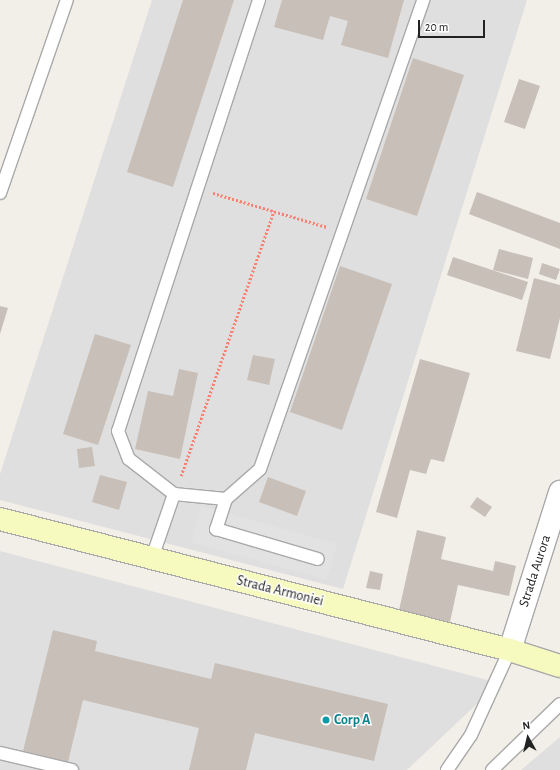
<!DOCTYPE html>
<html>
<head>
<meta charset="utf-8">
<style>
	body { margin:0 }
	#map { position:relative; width:560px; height:770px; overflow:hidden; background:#f2efe9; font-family:"Alegreya Sans",sans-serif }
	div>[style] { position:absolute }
	.residential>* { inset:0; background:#e0dfdf }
	.parking>* { inset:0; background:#e2e2e2 }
	.building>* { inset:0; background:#c7bfb8 }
	.path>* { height:2.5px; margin-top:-1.25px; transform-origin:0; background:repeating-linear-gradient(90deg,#fa8072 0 2px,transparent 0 4px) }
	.roads { filter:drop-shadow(1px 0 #a9a9a9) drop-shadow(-1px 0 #a9a9a9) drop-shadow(0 1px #a9a9a9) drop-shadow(0 -1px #a9a9a9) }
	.lane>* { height:12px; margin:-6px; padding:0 6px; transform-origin:6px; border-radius:6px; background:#fff }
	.street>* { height:22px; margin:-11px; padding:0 11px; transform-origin:11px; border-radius:11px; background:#fff }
	.secondary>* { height:22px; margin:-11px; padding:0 11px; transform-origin:11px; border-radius:11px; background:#f7fabf }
	.dots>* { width:11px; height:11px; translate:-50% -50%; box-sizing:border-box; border:2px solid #fff; border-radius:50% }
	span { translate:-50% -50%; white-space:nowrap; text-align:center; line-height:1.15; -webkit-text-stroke:3px #fff; paint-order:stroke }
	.street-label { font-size:14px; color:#222 }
	.culture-label { font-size:14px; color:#0d838f; font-weight:700 }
	.left { translate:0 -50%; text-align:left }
	.north { position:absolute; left:508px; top:718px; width:40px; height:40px; -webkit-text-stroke:3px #fff; paint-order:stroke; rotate:352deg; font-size:11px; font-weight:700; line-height:16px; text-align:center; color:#222 }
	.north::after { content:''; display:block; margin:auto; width:14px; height:18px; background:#222; clip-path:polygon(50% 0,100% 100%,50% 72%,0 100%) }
	.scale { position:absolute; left:418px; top:20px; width:67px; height:18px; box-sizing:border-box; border:2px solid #222; border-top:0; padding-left:5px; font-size:12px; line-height:14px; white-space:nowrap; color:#222; -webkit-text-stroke:3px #fff; paint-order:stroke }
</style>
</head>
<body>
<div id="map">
	<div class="residential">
		<i style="clip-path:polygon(152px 0,527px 0,343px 589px,0 500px,0 474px)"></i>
		<i style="clip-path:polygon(0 551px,499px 683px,407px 770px,0 770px)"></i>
		<i style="clip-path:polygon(560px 737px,560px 770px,521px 770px)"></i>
	</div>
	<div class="parking">
		<i style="clip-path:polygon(201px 506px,337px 544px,327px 580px,191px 542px)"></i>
	</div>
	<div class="building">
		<i style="clip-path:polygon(183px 0,234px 0,173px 187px,127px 172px)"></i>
		<i style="clip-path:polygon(282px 0,404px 0,388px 58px,341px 45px,348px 21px,330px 16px,323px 40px,274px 27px)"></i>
		<i style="clip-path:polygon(413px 58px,464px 75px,417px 216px,366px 199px)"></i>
		<i style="clip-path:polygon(519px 79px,540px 86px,525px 129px,504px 122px)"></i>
		<i style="clip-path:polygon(477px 192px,560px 223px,560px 249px,469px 214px)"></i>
		<i style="clip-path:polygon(499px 249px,533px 258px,528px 279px,493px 270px)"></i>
		<i style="clip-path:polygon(453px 257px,528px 282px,522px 300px,447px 275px)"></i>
		<i style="clip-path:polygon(542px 263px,560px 269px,556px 280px,539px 274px)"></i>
		<i style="clip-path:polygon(340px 266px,392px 284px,342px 430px,290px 412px)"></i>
		<i style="clip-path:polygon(534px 278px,560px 285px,560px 318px,550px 359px,516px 351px)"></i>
		<i style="clip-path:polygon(0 306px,8px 308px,0 334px)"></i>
		<i style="clip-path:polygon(95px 334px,131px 345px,98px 445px,63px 434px)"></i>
		<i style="clip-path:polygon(253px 355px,275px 359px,269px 385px,247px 380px)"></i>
		<i style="clip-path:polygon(420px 359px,470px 373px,444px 462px,431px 459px,426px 474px,410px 470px,397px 518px,376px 512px)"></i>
		<i style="clip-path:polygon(179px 369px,198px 373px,180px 459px,135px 449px,148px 391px,173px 396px)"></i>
		<i style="clip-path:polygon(92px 447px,95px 466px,79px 468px,77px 449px)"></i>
		<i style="clip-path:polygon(100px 475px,127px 482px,119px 510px,92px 502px)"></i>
		<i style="clip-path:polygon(268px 477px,306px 491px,297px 516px,259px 502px)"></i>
		<i style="clip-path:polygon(477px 497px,492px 507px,485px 517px,470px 507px)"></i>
		<i style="clip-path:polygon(417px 530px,446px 537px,441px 559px,493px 571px,495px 561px,516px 566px,509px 596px,458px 585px,450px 622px,399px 610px)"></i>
		<i style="clip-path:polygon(370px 571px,383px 574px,380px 590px,366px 588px)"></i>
		<i style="clip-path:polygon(53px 630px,97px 641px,95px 651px,211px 679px,215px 663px,388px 704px,374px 761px,255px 733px,246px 770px,189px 770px,199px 728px,83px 700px,68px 762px,23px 751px)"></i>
	</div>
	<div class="path">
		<i style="left:213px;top:193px;width:119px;rotate:16.6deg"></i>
		<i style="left:181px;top:476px;width:281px;rotate:-70.7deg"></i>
	</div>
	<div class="roads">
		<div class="lane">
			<i style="left:259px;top:0;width:453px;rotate:108.1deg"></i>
			<i style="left:118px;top:431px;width:30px;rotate:69deg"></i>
			<i style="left:129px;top:459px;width:57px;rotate:37.9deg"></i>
			<i style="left:174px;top:494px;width:52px;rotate:5.5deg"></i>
			<i style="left:226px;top:499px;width:45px;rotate:-41.4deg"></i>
			<i style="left:260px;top:469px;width:497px;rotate:-70.8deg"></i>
			<i style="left:0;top:193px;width:204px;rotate:-70.9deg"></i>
			<i style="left:226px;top:499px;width:32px;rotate:108deg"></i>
			<i style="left:216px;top:529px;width:106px;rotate:16.4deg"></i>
			<i style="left:152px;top:558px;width:68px;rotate:-71deg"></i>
			<i style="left:0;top:753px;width:74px;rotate:13.3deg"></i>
			<i style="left:447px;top:770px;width:42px;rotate:-55.6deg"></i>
			<i style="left:471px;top:735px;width:94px;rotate:-65.4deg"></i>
			<i style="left:492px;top:770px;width:95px;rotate:-44.1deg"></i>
		</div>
		<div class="street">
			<i style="left:510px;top:650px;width:166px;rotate:-72.4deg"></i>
		</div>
		<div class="secondary">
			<i style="left:0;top:519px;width:527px;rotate:14.41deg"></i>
			<i style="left:510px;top:650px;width:52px;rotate:17.7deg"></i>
		</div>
	</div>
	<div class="dots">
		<i style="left:326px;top:720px;background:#0f9aa8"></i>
	</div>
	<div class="street-label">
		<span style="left:535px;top:571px;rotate:-72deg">Strada Aurora</span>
		<span style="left:280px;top:591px;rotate:14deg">Strada Armoniei</span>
	</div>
	<div class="culture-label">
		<span class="left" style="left:334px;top:720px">Corp A</span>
	</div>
	<div class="north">N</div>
	<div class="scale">20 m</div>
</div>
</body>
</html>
